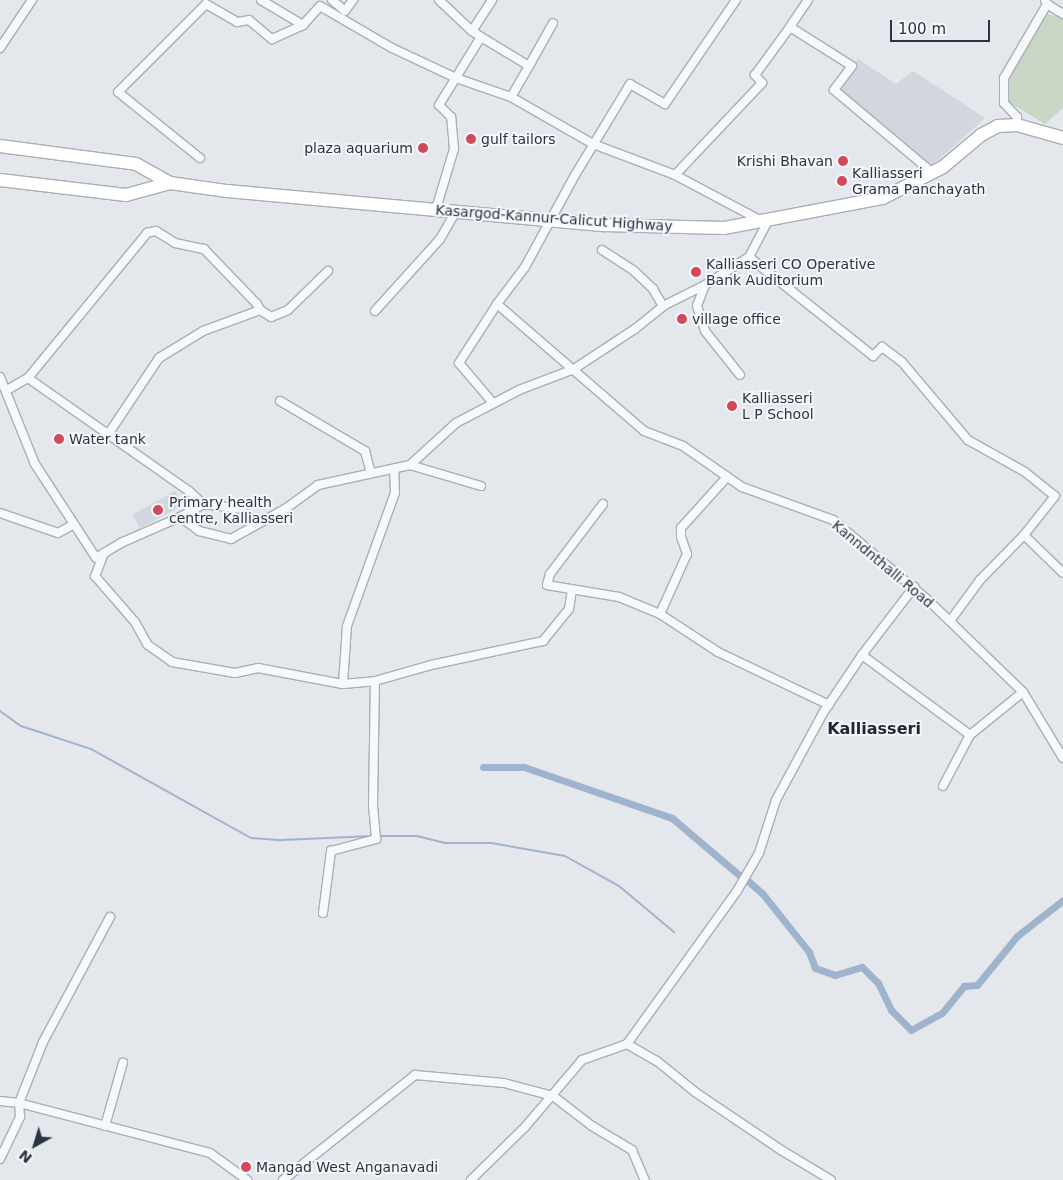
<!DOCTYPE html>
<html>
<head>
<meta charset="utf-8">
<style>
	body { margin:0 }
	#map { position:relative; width:1063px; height:1180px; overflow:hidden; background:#e4e7ec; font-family:"DejaVu Sans",sans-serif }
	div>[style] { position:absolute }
	.built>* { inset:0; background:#d2d6de }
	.green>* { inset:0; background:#c9d6c5 }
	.stream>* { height:2px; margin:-1px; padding:0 1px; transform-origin:1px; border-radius:1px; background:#9fb4cc }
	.canal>* { height:7px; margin:-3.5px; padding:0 3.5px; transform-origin:3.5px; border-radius:3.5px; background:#9fb4cc }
	.roads { filter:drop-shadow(1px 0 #a9aeb7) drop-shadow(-1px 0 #a9aeb7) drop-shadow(0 1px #a9aeb7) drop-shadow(0 -1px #a9aeb7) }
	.minor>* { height:8px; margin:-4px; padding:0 4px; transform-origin:4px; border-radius:4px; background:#f7f8fa }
	.trunk>* { height:12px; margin:-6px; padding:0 6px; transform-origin:6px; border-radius:6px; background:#fff }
	.dots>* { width:14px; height:14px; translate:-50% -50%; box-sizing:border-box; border:2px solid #f4f6f9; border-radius:50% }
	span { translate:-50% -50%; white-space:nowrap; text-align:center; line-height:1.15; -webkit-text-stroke:4px #f4f6f9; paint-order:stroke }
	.poi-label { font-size:14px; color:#2b3445 }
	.left { translate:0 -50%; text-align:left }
	.right { translate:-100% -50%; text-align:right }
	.street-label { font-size:14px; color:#2b3445 }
	.quarter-label { font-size:16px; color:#1d2536; font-weight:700 }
	.north { position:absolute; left:10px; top:1120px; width:50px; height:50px; -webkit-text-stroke:4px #f4f6f9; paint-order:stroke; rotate:219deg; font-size:14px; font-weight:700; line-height:20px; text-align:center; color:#2b3445 }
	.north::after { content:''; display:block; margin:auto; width:18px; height:22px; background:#2b3445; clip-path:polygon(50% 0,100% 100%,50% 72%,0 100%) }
	.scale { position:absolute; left:890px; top:20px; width:100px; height:22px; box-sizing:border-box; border:2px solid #2b3445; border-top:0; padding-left:6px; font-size:15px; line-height:18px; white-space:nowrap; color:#2b3445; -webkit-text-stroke:4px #f4f6f9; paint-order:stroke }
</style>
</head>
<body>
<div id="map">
	<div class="built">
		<i style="clip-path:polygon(858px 59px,896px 84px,913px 71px,985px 118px,932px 166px,837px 89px)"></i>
		<i style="clip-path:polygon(175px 491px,184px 505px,140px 528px,132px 515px)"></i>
	</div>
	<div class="green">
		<i style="clip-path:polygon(1047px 14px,1063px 18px,1063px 108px,1045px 124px,1009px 102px,1006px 89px,1018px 60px)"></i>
	</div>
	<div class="stream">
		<i style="left:0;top:711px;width:26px;rotate:36deg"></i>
		<i style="left:21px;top:726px;width:74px;rotate:18.2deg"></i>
		<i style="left:91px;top:749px;width:183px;rotate:29.1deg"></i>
		<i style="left:251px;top:838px;width:31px;rotate:4deg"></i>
		<i style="left:282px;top:840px;width:91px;rotate:-2.5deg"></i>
		<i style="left:378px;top:836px;width:39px"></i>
		<i style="left:417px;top:836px;width:30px;rotate:14deg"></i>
		<i style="left:446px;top:843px;width:45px"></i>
		<i style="left:491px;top:843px;width:75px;rotate:10deg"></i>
		<i style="left:565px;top:856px;width:62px;rotate:29.1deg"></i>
		<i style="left:619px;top:886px;width:72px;rotate:39.9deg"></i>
	</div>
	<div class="canal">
		<i style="left:483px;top:767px;width:41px"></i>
		<i style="left:524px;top:767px;width:157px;rotate:19deg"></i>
		<i style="left:672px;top:818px;width:88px;rotate:40.4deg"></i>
		<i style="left:748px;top:881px;width:18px;rotate:41deg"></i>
		<i style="left:762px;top:893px;width:75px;rotate:51.5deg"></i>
		<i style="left:809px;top:952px;width:17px;rotate:69deg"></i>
		<i style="left:815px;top:968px;width:21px;rotate:19deg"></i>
		<i style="left:835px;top:975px;width:28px;rotate:-17deg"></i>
		<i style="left:862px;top:967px;width:23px;rotate:45deg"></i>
		<i style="left:878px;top:983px;width:30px;rotate:64deg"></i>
		<i style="left:891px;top:1010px;width:28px;rotate:45deg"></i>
		<i style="left:911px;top:1030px;width:35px;rotate:-29deg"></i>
		<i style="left:942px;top:1013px;width:35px;rotate:-51deg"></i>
		<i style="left:964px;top:986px;width:13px;rotate:-4deg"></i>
		<i style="left:977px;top:985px;width:63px;rotate:-50.8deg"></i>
		<i style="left:1017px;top:936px;width:58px;rotate:-38deg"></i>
	</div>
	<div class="roads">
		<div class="minor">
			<i style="left:261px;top:0;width:49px;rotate:30.8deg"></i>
			<i style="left:303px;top:25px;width:25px;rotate:-48deg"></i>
			<i style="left:320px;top:6px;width:83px;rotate:30.3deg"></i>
			<i style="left:392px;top:48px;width:71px;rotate:25.1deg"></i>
			<i style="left:456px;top:78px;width:58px;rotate:19.1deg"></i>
			<i style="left:332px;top:0;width:17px;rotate:40deg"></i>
			<i style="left:345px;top:11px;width:14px;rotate:-54deg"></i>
			<i style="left:439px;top:0;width:45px;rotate:43.2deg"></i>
			<i style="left:736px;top:0;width:126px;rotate:124.3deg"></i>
			<i style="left:665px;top:104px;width:40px;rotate:-150.3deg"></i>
			<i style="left:630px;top:84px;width:106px;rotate:121.1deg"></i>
			<i style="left:575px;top:175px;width:105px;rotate:118.5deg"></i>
			<i style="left:525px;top:267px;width:46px;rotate:127.1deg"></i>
			<i style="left:497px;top:304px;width:194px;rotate:40.8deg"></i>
			<i style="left:644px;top:431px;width:42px;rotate:21deg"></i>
			<i style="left:683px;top:446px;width:72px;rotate:34.8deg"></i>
			<i style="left:742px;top:487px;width:97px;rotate:19.9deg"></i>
			<i style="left:833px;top:520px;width:124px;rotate:40.1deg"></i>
			<i style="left:928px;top:600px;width:132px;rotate:44.1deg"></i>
			<i style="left:808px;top:0;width:32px;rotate:124deg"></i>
			<i style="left:790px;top:27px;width:73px;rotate:32.2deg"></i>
			<i style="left:852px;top:66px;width:30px;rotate:127deg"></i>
			<i style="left:834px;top:90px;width:129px;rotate:40deg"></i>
			<i style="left:1047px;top:4px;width:19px;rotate:32deg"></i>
			<i style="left:481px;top:37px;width:56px;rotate:31.1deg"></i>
			<i style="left:529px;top:66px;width:36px;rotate:120deg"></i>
			<i style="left:511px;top:97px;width:95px;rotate:29.8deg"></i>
			<i style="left:593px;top:144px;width:88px;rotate:20.7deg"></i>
			<i style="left:675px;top:175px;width:96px;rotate:27.9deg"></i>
			<i style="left:0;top:48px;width:58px;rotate:-56.3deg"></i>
			<i style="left:529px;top:66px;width:49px;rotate:-60.8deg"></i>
			<i style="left:1017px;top:125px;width:8px;rotate:-90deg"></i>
			<i style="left:1017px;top:117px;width:19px;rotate:-133deg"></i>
			<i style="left:1004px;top:103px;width:25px;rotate:-90deg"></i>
			<i style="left:1004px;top:78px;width:86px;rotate:-59.8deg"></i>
			<i style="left:1047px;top:4px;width:4px;rotate:-117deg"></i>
			<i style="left:200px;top:158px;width:105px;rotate:-141.2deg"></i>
			<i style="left:118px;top:92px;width:124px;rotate:-45deg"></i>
			<i style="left:206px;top:4px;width:36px;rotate:30deg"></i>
			<i style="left:237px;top:22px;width:12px;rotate:-9deg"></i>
			<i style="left:249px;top:20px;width:30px;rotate:40deg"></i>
			<i style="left:272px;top:39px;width:34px;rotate:-24deg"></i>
			<i style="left:675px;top:175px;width:127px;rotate:-46.6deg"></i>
			<i style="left:762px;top:83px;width:11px;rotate:-131deg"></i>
			<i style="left:755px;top:75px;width:59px;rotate:-53.9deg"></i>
			<i style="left:436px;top:209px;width:63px;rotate:-73.3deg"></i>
			<i style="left:454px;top:149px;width:32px;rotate:-95deg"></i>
			<i style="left:451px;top:117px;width:17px;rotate:-135deg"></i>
			<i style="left:439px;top:105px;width:80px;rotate:-58.3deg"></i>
			<i style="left:481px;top:37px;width:11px;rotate:-146deg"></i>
			<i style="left:472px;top:31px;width:37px;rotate:-57deg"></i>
			<i style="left:602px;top:250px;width:38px;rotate:33deg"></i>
			<i style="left:634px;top:271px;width:26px;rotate:43deg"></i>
			<i style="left:653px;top:289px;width:20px;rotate:60deg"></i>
			<i style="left:749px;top:257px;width:159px;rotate:38.6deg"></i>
			<i style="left:873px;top:356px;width:13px;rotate:-45deg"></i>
			<i style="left:882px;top:347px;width:25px;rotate:37deg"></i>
			<i style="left:902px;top:362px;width:102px;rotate:49.8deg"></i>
			<i style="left:968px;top:440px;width:65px;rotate:29.3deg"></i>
			<i style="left:1025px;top:472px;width:38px;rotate:39deg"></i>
			<i style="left:1055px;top:496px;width:50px;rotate:128.5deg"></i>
			<i style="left:1024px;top:535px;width:54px;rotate:44.3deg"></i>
			<i style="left:705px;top:285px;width:22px;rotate:111deg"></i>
			<i style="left:697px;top:306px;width:26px;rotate:72deg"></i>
			<i style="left:705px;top:331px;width:56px;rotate:51.5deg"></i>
			<i style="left:375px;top:311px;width:97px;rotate:-47.9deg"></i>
			<i style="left:440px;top:239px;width:32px;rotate:-60deg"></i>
			<i style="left:0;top:377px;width:94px;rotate:68.1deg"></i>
			<i style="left:35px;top:464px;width:112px;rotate:57deg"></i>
			<i style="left:96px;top:558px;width:31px;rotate:-31deg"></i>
			<i style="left:123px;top:542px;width:62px;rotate:-23.7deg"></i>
			<i style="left:180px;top:517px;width:24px;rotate:36deg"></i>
			<i style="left:199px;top:531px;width:33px;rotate:14deg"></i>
			<i style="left:231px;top:539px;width:62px;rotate:-29.1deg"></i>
			<i style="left:285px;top:509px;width:41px;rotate:-36deg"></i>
			<i style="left:318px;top:485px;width:94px;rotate:-12.3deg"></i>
			<i style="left:410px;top:465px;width:62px;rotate:-42.4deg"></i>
			<i style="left:456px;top:423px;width:71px;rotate:-27.6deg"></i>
			<i style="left:519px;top:390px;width:59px;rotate:-20.9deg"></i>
			<i style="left:574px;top:369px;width:73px;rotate:-33.3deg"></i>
			<i style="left:635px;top:329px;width:36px;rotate:-39deg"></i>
			<i style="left:663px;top:306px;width:47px;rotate:-26.6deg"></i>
			<i style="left:705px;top:285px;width:52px;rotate:-32.5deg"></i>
			<i style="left:749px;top:257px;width:41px;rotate:-62.2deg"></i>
			<i style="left:28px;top:378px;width:197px;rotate:35.1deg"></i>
			<i style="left:189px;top:491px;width:19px;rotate:43deg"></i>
			<i style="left:203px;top:504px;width:40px;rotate:7.1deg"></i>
			<i style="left:7px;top:390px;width:24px;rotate:-30deg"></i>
			<i style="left:28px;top:378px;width:188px;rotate:-50.6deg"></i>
			<i style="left:147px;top:233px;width:9px;rotate:-13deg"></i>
			<i style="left:156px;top:231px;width:22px;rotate:32deg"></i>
			<i style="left:175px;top:243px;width:30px;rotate:12deg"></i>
			<i style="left:204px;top:249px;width:76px;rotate:46.1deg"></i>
			<i style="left:257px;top:304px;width:7px;rotate:63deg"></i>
			<i style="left:260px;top:310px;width:13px;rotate:32deg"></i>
			<i style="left:271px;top:317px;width:18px;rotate:-22deg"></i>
			<i style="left:288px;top:310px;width:56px;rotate:-44.3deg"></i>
			<i style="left:280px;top:401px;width:99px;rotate:30.5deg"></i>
			<i style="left:365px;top:451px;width:23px;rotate:75deg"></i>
			<i style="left:493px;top:403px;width:52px;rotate:-130.4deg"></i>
			<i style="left:459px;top:363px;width:70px;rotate:-57.2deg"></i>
			<i style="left:109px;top:433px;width:90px;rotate:-56.3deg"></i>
			<i style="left:159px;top:358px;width:52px;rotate:-31.5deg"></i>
			<i style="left:203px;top:331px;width:61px;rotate:-20.2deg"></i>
			<i style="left:410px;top:465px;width:74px;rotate:16.5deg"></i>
			<i style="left:603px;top:504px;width:88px;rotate:127.1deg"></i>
			<i style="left:550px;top:574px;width:11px;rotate:105deg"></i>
			<i style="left:547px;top:585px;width:73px;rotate:9.5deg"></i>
			<i style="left:619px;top:597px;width:44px;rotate:22.5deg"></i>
			<i style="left:660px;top:614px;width:69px;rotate:33.2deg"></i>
			<i style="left:718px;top:652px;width:123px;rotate:25.5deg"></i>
			<i style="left:0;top:513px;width:61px;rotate:19deg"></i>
			<i style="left:58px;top:533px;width:18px;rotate:-29deg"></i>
			<i style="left:180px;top:517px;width:26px;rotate:-29deg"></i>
			<i style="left:104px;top:553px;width:25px;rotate:111deg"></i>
			<i style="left:95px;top:576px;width:61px;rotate:49deg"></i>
			<i style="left:135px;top:622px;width:26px;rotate:61deg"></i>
			<i style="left:148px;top:645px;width:29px;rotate:35deg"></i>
			<i style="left:172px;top:662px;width:64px;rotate:9.9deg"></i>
			<i style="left:235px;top:673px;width:24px;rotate:-12deg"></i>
			<i style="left:258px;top:668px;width:86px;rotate:10.7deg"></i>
			<i style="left:343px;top:684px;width:32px;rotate:-5deg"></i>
			<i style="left:375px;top:681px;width:58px;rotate:-15.9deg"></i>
			<i style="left:431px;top:665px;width:115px;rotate:-12.1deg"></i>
			<i style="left:543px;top:641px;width:41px;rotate:-50.9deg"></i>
			<i style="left:569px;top:609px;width:18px;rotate:-81deg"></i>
			<i style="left:660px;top:614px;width:66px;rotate:-65.8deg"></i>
			<i style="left:687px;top:554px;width:18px;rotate:-109deg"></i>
			<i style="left:681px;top:537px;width:9px;rotate:-90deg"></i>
			<i style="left:681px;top:528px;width:69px;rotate:-48deg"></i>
			<i style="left:950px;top:621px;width:51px;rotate:-53.8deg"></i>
			<i style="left:980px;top:580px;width:63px;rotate:-45.6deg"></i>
			<i style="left:862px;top:655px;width:86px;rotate:-52.6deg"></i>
			<i style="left:343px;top:684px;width:58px;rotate:-86.1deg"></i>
			<i style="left:347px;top:626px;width:141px;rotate:-70.2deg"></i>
			<i style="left:395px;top:493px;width:24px;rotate:-92deg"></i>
			<i style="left:943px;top:786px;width:58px;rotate:-62.1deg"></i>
			<i style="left:323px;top:913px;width:63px;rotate:-82.6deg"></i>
			<i style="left:331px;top:851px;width:47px;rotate:-14.9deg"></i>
			<i style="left:376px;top:839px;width:33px;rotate:-95deg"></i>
			<i style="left:373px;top:806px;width:125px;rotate:-89.1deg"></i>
			<i style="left:627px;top:1044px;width:34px;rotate:30deg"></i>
			<i style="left:657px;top:1061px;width:49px;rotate:39.2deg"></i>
			<i style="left:695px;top:1092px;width:104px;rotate:34deg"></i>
			<i style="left:781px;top:1150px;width:58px;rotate:31deg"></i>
			<i style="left:0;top:1101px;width:19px;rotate:6deg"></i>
			<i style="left:19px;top:1103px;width:197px;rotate:14.7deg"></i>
			<i style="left:210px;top:1153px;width:46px;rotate:36.1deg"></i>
			<i style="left:105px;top:1126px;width:66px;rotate:-74.1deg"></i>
			<i style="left:0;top:1159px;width:47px;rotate:-64.5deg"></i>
			<i style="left:20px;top:1117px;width:14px;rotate:-94deg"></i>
			<i style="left:19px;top:1103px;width:66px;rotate:-68.5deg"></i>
			<i style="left:43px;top:1042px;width:142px;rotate:-61.8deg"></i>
			<i style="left:283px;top:1180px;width:169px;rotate:-38.5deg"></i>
			<i style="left:415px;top:1075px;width:89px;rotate:5.1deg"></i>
			<i style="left:504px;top:1083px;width:51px;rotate:14.9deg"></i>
			<i style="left:553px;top:1096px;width:49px;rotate:37.6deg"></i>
			<i style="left:592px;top:1126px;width:47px;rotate:31deg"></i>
			<i style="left:632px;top:1150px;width:33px;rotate:67deg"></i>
			<i style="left:471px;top:1180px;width:76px;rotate:-44.5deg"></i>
			<i style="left:525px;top:1127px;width:88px;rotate:-49.6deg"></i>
			<i style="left:582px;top:1060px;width:48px;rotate:-19.6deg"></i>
			<i style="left:627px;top:1044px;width:188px;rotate:-54.3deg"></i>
			<i style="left:737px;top:891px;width:44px;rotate:-59.9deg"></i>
			<i style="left:759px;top:853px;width:56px;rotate:-72.2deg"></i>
			<i style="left:776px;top:800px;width:99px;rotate:-61.6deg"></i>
			<i style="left:823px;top:713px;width:70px;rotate:-56.1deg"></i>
			<i style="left:862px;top:655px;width:134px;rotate:36.5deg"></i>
			<i style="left:970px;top:735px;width:68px;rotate:-39.1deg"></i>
			<i style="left:1023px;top:692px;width:77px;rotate:58.8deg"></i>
		</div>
		<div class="trunk">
			<i style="left:0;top:146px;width:137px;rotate:7.5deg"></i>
			<i style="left:136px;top:164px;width:39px;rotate:29deg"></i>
			<i style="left:170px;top:183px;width:58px;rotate:8deg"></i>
			<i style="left:227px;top:191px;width:379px;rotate:5.2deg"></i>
			<i style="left:604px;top:225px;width:120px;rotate:1.4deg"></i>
			<i style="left:724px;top:228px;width:162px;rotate:-10.7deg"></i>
			<i style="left:883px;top:198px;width:68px;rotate:-27.3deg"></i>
			<i style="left:943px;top:167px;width:50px;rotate:-40.1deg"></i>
			<i style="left:981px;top:135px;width:19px;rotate:-28deg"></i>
			<i style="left:998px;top:126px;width:19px;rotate:-3deg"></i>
			<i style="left:1017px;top:125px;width:48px;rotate:15.8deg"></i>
			<i style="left:0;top:180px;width:127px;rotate:6.8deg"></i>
			<i style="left:126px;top:195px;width:46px;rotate:-15.3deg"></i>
		</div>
	</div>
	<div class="dots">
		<i style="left:471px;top:139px;background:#d1495b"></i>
		<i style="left:423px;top:148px;background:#d1495b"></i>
		<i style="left:843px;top:161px;background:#d1495b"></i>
		<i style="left:842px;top:181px;background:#d1495b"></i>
		<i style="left:696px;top:272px;background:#d1495b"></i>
		<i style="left:682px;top:319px;background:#d1495b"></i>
		<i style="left:732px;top:406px;background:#d1495b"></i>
		<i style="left:59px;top:439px;background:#d1495b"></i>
		<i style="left:158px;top:510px;background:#d1495b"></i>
		<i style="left:246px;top:1167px;background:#d1495b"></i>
	</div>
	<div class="poi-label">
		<span class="left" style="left:481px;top:139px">gulf tailors</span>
		<span class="right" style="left:413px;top:148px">plaza aquarium</span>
		<span class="right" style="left:833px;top:161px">Krishi Bhavan</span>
		<span class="left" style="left:852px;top:181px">Kalliasseri<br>Grama Panchayath</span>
		<span class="left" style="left:706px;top:272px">Kalliasseri CO Operative<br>Bank Auditorium</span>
		<span class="left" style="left:692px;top:319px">village office</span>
		<span class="left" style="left:742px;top:406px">Kalliasseri<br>L P School</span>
		<span class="left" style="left:69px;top:439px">Water tank</span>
		<span class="left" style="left:169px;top:510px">Primary health<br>centre, Kalliasseri</span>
		<span class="left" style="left:256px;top:1167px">Mangad West Anganavadi</span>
	</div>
	<div class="street-label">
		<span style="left:554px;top:218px;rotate:4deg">Kasargod-Kannur-Calicut Highway</span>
		<span style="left:883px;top:564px;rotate:40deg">Kanndnthalli Road</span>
	</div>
	<div class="quarter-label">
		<span style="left:874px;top:729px">Kalliasseri</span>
	</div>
	<div class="north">N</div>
	<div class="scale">100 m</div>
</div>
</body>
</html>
